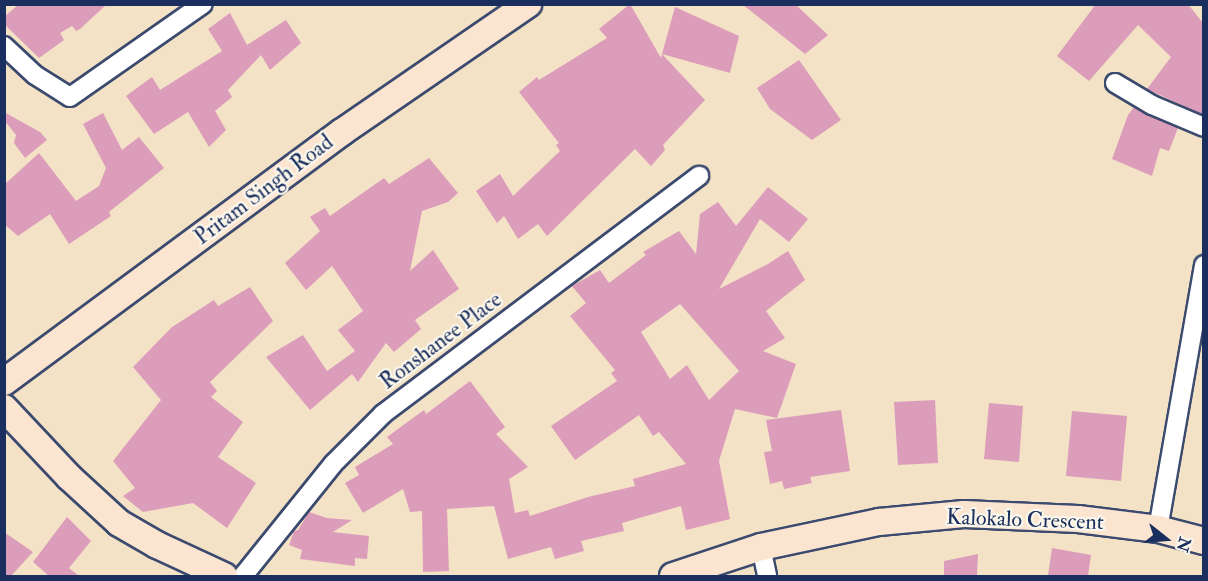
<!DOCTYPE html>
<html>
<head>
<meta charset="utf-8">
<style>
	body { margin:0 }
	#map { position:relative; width:1208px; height:581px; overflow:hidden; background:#f3e2c6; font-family:"IM FELL Double Pica",serif }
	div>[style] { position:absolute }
	.building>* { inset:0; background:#dc9dba }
	.roads { filter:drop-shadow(2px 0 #3b4a6e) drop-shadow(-2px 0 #3b4a6e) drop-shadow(0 2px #3b4a6e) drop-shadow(0 -2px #3b4a6e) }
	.street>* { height:18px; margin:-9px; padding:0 9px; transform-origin:9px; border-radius:9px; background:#fff }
	.secondary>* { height:26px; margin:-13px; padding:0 13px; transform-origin:13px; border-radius:13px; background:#fce5d0 }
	span { translate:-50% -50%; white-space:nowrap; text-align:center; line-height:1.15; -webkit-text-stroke:4.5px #fbf7ec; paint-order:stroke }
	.street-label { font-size:22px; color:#1b2f5e }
	.frame { position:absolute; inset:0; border:6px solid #1b2f5e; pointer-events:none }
	.north { position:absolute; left:1136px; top:509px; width:60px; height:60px; -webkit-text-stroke:4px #fbf7ec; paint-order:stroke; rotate:107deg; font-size:16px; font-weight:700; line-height:24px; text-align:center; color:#1b2f5e }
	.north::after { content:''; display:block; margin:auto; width:21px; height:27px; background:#1b2f5e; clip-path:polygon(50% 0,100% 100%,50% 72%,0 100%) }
</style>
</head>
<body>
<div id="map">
	<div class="building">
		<i style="clip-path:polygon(19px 4px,107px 4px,80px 29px,76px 31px,72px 26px,60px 33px,64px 40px,39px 58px,4px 24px,4px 17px)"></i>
		<i style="clip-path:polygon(630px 4px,661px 58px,662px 54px,705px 100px,663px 145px,665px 150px,651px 166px,635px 149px,547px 236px,538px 224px,518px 239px,504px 216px,497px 223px,476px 191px,500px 174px,513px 196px,560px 151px,556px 145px,559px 143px,519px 92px,537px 77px,539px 80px,607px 38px,599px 29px)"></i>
		<i style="clip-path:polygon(742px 4px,795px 4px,828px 35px,805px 54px)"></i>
		<i style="clip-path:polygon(1096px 4px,1187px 4px,1191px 8px,1203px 23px,1203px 115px,1147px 89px,1171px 57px,1138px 25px,1089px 81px,1057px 56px)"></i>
		<i style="clip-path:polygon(675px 7px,739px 36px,730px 73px,662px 54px)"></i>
		<i style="clip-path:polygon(230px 13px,247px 45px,286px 20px,301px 43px,270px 70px,261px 55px,228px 90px,232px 97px,215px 111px,226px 130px,209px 147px,188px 112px,154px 134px,126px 96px,152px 77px,160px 90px,222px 51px,208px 29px)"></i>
		<i style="clip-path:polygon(799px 60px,841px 120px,812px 140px,770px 109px,757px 88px)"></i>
		<i style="clip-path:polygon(1134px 107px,1178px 128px,1169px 151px,1160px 148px,1152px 176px,1112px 159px,1128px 115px)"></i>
		<i style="clip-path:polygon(4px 112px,40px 132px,47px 140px,25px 158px,14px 143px,16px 135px,4px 120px)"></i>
		<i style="clip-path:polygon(103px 113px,122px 150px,139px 137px,164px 168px,109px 212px,111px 216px,69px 244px,50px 214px,18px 236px,4px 224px,4px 185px,39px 153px,76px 201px,99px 186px,106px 168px,83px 124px)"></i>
		<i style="clip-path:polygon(429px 158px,458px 193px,448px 202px,422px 211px,410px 271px,433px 250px,459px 289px,415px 320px,421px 329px,394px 352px,386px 343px,358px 382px,352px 374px,310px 410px,266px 357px,303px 335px,327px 371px,355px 351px,338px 330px,363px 311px,332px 266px,306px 290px,285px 263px,320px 231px,310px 217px,325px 208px,330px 216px,384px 178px,389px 184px)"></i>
		<i style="clip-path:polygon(evenodd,768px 187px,808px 219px,789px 242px,760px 219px,719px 289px,768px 264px,788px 251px,805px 280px,766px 311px,785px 338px,763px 351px,796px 364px,777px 418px,735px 409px,719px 461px,730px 519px,686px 530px,681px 506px,622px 523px,624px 531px,581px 541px,584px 551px,555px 559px,551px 547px,508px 559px,494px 506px,447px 509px,449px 571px,423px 572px,422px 511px,410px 512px,403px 489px,363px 513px,345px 483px,359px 475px,355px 467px,393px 444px,387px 437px,424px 410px,426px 414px,470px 381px,505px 427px,496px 434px,528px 467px,509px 479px,515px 513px,528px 510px,530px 516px,588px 497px,635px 486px,633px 479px,686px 464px,659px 432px,653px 436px,639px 415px,575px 460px,551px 426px,617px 381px,611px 373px,615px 370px,570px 316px,586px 303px,572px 286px,600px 270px,609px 283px,646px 255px,643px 252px,679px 231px,696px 254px,700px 214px,718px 202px,736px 226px,768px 187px,680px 304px,739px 371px,709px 400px,687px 365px,670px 379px,641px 332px,680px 304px)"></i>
		<i style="clip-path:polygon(250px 287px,273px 321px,210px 382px,217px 391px,211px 397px,243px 422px,218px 457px,256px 483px,227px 528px,193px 503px,143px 512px,123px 496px,135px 488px,113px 461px,161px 400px,133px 367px,172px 327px,214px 300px,218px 306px)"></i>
		<i style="clip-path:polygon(935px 400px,938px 463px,898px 465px,894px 402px)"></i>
		<i style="clip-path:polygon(989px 403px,1023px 406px,1019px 462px,984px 459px)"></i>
		<i style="clip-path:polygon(841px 410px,850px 471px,810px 477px,812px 483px,784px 489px,782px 481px,770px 484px,764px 452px,772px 451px,766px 420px)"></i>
		<i style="clip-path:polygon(1072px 411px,1127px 416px,1121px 481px,1066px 476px)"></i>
		<i style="clip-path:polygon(309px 512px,327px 518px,352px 520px,333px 532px,369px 536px,367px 559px,355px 558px,355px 566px,300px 559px,302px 550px,289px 545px,294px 531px,298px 530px)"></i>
		<i style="clip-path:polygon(67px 517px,91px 541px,69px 568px,79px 576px,49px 576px,33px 562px)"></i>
		<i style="clip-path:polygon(4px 532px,33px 552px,11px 576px,4px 576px)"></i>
		<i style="clip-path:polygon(1052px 548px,1091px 555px,1088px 576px,1048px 576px)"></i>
		<i style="clip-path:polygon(978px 554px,977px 576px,944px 576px,944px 561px)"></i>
	</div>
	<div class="roads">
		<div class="street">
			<i style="left:4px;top:46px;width:42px;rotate:43.1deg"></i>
			<i style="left:35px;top:75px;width:41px;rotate:32.2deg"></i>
			<i style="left:70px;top:97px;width:162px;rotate:-35deg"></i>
			<i style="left:1115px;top:83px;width:43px;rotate:30.7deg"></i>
			<i style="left:1152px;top:105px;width:56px;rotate:22.9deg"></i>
			<i style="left:1158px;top:529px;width:268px;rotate:-80.1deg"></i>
			<i style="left:761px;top:547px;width:30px;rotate:78deg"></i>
			<i style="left:243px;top:576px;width:144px;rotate:-51.2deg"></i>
			<i style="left:333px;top:464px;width:71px;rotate:-45deg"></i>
			<i style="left:383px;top:414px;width:396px;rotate:-37deg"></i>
		</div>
		<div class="secondary">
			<i style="left:4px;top:382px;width:420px;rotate:-36.5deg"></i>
			<i style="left:342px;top:132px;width:226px;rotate:-34.5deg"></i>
			<i style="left:4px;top:408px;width:95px;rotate:46.7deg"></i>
			<i style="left:69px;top:477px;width:68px;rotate:42.6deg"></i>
			<i style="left:119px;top:523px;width:44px;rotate:30.1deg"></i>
			<i style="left:157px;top:545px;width:74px;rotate:24.8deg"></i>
			<i style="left:673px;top:576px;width:93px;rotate:-18.2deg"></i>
			<i style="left:761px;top:547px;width:121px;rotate:-12deg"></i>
			<i style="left:879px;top:522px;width:85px;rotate:-5.4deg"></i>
			<i style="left:964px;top:514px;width:114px;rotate:2.5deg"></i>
			<i style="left:1078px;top:519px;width:81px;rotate:7.1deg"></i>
			<i style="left:1158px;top:529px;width:48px;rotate:14.6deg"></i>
		</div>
	</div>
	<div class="street-label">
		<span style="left:264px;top:190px;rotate:-37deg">Pritam Singh Road</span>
		<span style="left:441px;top:341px;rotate:-37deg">Ronshanee Place</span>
		<span style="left:1025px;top:520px;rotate:2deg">Kalokalo Crescent</span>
	</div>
	<div class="frame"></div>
	<div class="north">N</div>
</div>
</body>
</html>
